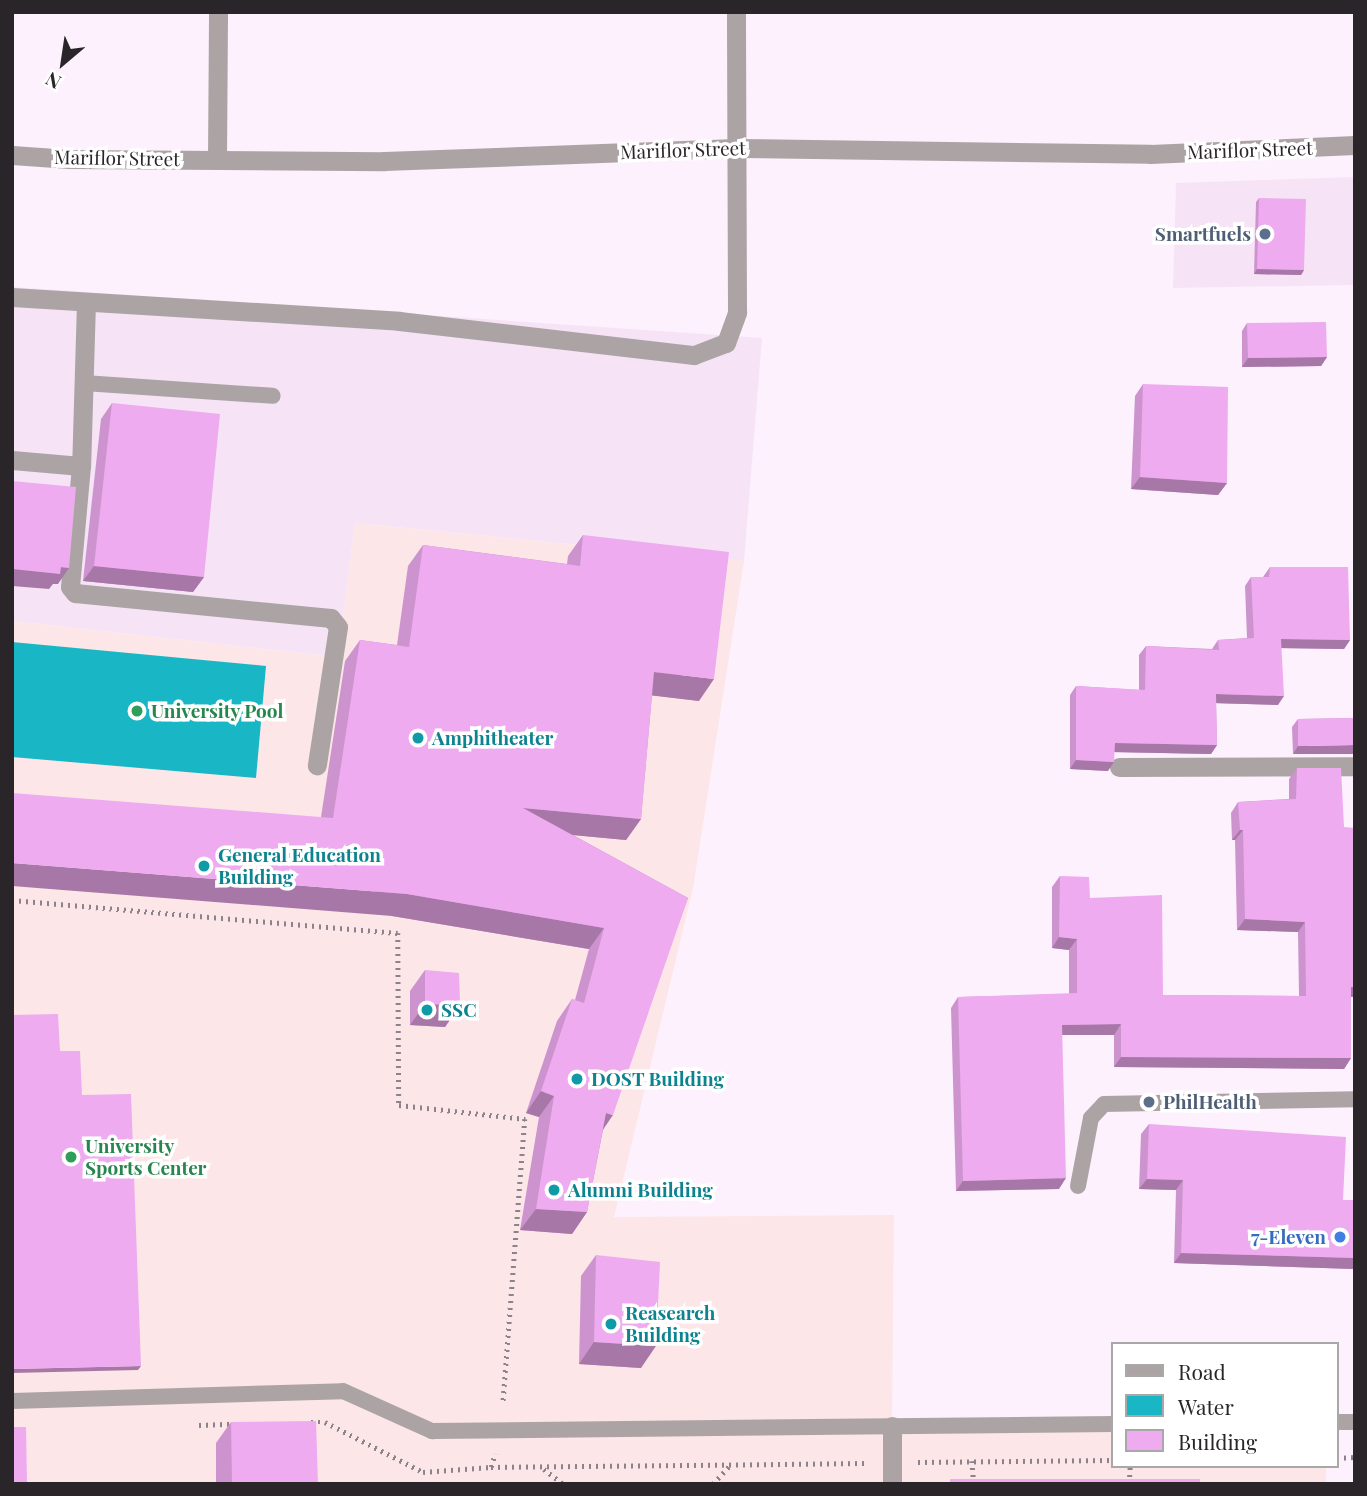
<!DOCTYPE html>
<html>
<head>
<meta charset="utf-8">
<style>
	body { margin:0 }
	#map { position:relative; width:1367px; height:1496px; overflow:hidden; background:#fdf1fd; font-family:"Playfair Display",serif }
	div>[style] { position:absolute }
	.built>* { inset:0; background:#f6e4f6 }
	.education>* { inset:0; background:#fce6e7 }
	.water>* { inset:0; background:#19b7c5 }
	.path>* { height:4.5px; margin-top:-2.25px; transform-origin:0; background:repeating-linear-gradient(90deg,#8b838b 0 2px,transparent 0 7px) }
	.service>* { height:16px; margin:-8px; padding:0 8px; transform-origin:8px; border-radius:8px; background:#aca4a4 }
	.minor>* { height:19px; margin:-9.5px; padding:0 9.5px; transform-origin:9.5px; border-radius:9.5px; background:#aca4a4 }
	.wall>* { inset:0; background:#cd93ce }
	.shaded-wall>* { inset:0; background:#a778a7 }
	.building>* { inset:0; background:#eeabef }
	.dots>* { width:19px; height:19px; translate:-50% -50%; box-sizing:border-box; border:4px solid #fff; border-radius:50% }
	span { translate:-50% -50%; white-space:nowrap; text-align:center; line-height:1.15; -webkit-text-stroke:7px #fff; paint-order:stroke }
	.street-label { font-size:19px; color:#292529 }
	.service-label { font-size:19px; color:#4e5e75; font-weight:700 }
	.right { translate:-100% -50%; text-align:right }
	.left { translate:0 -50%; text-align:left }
	.leisure-label { font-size:19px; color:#27864d; font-weight:700 }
	.culture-label { font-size:19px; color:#0d838f; font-weight:700 }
	.shop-label { font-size:19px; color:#366cbe; font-weight:700 }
	.frame { position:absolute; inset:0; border:14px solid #292529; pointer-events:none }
	.legend { position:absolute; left:1111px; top:1342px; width:228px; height:126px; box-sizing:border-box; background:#fff; border:2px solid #a9a8a9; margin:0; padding:9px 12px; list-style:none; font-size:21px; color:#292529 }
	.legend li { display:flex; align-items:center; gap:14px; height:35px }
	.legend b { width:35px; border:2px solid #a9a8a9 }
	.north { position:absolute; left:28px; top:28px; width:70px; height:70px; -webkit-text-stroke:5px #fff; paint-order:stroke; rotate:209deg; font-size:19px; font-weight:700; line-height:28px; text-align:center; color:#292529 }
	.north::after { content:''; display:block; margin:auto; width:24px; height:32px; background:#292529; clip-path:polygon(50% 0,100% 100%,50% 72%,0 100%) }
</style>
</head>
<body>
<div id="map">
	<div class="built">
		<i style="clip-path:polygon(1355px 177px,1355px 285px,1173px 288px,1176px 183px)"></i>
		<i style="clip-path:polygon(12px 287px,762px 338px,744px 561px,355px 523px,338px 657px,12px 621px)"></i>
	</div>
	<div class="education">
		<i style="clip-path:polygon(355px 523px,744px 561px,693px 888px,614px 1217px,894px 1215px,892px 1426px,1113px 1420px,1113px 1466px,1326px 1466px,1326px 1484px,12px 1484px,12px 621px,338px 657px)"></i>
	</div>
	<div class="water">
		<i style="clip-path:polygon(12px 642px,266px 666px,256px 778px,12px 757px)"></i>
	</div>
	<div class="path">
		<i style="left:12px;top:900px;width:387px;rotate:4.9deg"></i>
		<i style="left:398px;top:933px;width:172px;rotate:89.7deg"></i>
		<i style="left:399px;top:1105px;width:127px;rotate:6.3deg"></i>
		<i style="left:525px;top:1119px;width:286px;rotate:94.4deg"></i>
		<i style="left:311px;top:1422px;width:14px"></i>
		<i style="left:325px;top:1422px;width:110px;rotate:27deg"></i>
		<i style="left:423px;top:1472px;width:68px;rotate:-4.2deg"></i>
		<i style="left:491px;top:1467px;width:373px;rotate:-0.6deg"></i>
		<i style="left:199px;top:1425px;width:33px;rotate:-2deg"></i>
		<i style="left:1337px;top:1458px;width:18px;rotate:-3deg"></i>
		<i style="left:972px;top:1461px;width:23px;rotate:85deg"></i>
		<i style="left:918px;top:1462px;width:195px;rotate:-0.6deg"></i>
		<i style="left:491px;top:1467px;width:14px;rotate:-73deg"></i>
		<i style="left:544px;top:1469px;width:24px;rotate:38deg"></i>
		<i style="left:713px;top:1484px;width:27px;rotate:-48deg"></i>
		<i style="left:1129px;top:1484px;width:18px;rotate:-87deg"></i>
	</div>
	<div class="service">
		<i style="left:84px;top:383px;width:189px;rotate:3.9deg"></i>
		<i style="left:1078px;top:1186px;width:69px;rotate:-79.2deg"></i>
		<i style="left:1091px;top:1118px;width:19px;rotate:-47deg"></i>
		<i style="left:1104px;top:1104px;width:251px;rotate:-1.1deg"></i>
		<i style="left:12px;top:1401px;width:331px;rotate:-1.7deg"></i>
		<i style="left:343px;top:1391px;width:98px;rotate:24.2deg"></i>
		<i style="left:432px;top:1431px;width:681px;rotate:-0.59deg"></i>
		<i style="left:1337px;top:1422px;width:18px"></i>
	</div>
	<div class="minor">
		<i style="left:12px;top:155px;width:57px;rotate:4deg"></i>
		<i style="left:69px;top:159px;width:315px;rotate:0.4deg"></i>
		<i style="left:384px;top:161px;width:353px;rotate:-2.1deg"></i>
		<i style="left:737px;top:148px;width:413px;rotate:0.8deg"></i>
		<i style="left:1150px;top:154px;width:205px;rotate:-2.5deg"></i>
		<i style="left:217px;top:160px;width:148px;rotate:-89.6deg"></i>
		<i style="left:12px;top:297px;width:388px;rotate:3.5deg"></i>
		<i style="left:399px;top:321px;width:297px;rotate:6.6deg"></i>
		<i style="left:694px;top:355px;width:34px;rotate:-21deg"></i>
		<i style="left:726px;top:343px;width:33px;rotate:-70deg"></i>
		<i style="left:737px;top:312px;width:300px;rotate:-90.2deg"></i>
		<i style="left:86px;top:302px;width:164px;rotate:91.7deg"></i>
		<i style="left:81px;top:466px;width:121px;rotate:95.2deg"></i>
		<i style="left:70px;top:587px;width:8px;rotate:50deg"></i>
		<i style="left:75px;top:593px;width:257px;rotate:5.6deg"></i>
		<i style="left:331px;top:618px;width:11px;rotate:52deg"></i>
		<i style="left:338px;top:627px;width:140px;rotate:98.7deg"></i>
		<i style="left:12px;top:460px;width:69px;rotate:5deg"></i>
		<i style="left:1119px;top:767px;width:236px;rotate:-0.2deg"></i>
		<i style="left:892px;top:1426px;width:58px;rotate:90deg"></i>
	</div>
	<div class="wall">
		<i style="clip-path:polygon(1259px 198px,1304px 270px,1301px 275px,1254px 274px,1256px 202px)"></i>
		<i style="clip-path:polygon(1247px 323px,1327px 357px,1321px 366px,1242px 367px,1242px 331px)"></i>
		<i style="clip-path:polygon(1143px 384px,1227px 483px,1218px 495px,1131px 489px,1135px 396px)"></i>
		<i style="clip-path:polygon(112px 403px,204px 577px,193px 592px,83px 581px,101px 419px)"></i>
		<i style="clip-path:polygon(583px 535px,699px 701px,652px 695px,641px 819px,626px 840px,573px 835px,688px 898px,603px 1130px,587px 1212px,572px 1234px,520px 1230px,539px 1117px,526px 1113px,557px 1021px,572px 999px,575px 1000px,589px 949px,392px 916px,321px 817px,345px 661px,360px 640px,397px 645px,408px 566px,423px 545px,567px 564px,568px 556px)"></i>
		<i style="clip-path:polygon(1270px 567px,1350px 640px,1344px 649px,1281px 648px,1278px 705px,1216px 703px,1217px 745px,1211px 754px,1114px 752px,1108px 771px,1070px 769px,1070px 695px,1076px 686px,1139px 690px,1139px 655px,1146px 646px,1212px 649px,1218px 640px,1247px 638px,1245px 586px,1251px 577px,1263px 577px)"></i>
		<i style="clip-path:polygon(1355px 718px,1293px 754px,1292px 727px,1298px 719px)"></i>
		<i style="clip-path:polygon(1297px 768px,1353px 997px,1351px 997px,1351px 1058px,1344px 1069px,1114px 1067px,1114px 1035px,1062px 1035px,1059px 1189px,956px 1191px,951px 1008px,958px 997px,1069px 994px,1069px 950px,1052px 948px,1052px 887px,1060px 876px,1090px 898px,1163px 995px,1299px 996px,1298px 932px,1237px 930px,1235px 840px,1232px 840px,1231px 813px,1238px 802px,1289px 799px,1289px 779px)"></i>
		<i style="clip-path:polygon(425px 970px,460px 1005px,445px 1027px,410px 1025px,410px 991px)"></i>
		<i style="clip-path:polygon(1149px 1124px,1343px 1200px,1354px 1269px,1174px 1263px,1176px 1190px,1139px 1189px,1141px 1134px)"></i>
		<i style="clip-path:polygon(596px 1255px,641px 1368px,579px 1364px,581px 1276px)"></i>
		<i style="clip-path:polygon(231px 1422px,318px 1484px,216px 1484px,216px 1443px)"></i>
	</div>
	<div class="shaded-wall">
		<i style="clip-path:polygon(1257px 269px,1304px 270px,1301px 275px,1254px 274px)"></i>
		<i style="clip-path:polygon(1327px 357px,1321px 366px,1242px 367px,1248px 358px)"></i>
		<i style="clip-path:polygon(1140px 477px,1227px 483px,1218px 495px,1131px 489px)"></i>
		<i style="clip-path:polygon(94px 566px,204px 577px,193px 592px,83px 581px)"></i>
		<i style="clip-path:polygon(61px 567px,69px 568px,58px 584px,53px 584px,49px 589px,12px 586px,12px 569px)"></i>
		<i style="clip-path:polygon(1281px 639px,1350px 640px,1344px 649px,1275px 648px)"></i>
		<i style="clip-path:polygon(654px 672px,714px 679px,699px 701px,639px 694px)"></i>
		<i style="clip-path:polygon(1216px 694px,1284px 696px,1278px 705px,1210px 703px)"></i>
		<i style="clip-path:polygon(1115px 743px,1217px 745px,1211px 754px,1109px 752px)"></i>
		<i style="clip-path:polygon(1355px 745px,1355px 754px,1293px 754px,1298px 746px)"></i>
		<i style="clip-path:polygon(1076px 760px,1114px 762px,1108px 771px,1070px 769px)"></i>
		<i style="clip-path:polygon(523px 808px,641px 819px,626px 840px,508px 829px)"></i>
		<i style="clip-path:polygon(1240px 830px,1243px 830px,1235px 840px,1232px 840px)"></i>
		<i style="clip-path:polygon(12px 863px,407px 894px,604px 928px,589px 949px,392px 916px,12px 886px)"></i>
		<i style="clip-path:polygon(1245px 919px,1305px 922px,1298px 932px,1237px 930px)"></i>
		<i style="clip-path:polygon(1059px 937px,1077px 939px,1069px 950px,1052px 948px)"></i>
		<i style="clip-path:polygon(1351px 987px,1355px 987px,1355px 995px,1353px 997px,1344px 997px)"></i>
		<i style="clip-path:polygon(425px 1004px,460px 1005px,445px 1027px,410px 1025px)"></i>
		<i style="clip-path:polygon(1121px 1024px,1114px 1035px,1055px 1035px,1062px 1025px)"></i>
		<i style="clip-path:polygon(1121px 1057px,1351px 1058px,1344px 1069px,1114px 1067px)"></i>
		<i style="clip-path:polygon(541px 1091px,554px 1096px,539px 1117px,526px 1113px)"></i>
		<i style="clip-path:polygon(606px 1113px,613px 1115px,598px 1137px)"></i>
		<i style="clip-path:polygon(1066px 1178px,1059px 1189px,956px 1191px,963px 1181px)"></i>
		<i style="clip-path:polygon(1147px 1179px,1183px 1180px,1176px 1190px,1139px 1189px)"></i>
		<i style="clip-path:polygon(536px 1209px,587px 1212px,572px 1234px,520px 1230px)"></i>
		<i style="clip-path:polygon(1181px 1253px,1355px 1258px,1355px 1268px,1354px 1269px,1174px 1263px)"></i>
		<i style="clip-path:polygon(594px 1342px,656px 1346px,641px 1368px,579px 1364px)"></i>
		<i style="clip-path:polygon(141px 1366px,138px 1370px,12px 1373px,12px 1369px)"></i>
	</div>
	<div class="building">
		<i style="clip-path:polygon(1259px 198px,1306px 199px,1304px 270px,1257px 269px)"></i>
		<i style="clip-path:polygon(1326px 322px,1327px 357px,1248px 358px,1247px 323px)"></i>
		<i style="clip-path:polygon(1143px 384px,1228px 387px,1227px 483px,1140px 477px)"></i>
		<i style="clip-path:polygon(112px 403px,220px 414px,204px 577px,94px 566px)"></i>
		<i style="clip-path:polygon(12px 481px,76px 487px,69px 568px,61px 567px,60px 574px,12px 569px)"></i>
		<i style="clip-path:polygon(583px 535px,729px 552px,714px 679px,654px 672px,641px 819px,523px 808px,688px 898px,613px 1115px,606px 1113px,587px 1212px,536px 1209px,554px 1096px,541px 1091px,572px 999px,584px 1003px,604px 928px,407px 894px,12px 863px,12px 793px,333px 818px,360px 640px,409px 647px,423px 545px,580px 566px)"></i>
		<i style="clip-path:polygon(1270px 567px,1348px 567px,1350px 640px,1281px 639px,1284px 696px,1216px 694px,1217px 745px,1115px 743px,1114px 762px,1076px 760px,1076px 686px,1145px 690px,1146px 646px,1219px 650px,1218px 640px,1254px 638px,1251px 577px,1269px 577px)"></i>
		<i style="clip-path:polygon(1355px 718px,1355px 745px,1298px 746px,1298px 719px)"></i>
		<i style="clip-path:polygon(1297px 768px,1341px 768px,1344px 827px,1355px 828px,1355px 987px,1351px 987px,1351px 1058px,1121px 1057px,1121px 1024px,1062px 1025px,1066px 1178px,963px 1181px,958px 997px,1077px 993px,1077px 939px,1059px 937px,1060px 876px,1089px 877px,1090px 898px,1162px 895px,1163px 995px,1306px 996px,1305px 922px,1245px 919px,1243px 830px,1240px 830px,1238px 802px,1296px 799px)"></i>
		<i style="clip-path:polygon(425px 970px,459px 973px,460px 1005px,425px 1004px)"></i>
		<i style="clip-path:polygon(58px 1014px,60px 1051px,80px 1051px,82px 1095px,131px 1094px,141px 1366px,12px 1369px,12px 1015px)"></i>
		<i style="clip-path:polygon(1149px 1124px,1346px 1137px,1343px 1200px,1355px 1200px,1355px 1258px,1181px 1253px,1183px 1180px,1147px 1179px)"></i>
		<i style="clip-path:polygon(596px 1255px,660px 1262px,656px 1346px,594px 1342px)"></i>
		<i style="clip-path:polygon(316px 1421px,318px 1484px,232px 1484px,231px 1422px)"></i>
		<i style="clip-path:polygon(12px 1427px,26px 1427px,27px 1484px,12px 1484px)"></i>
		<i style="clip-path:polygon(950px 1479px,1200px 1479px,1200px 1484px,950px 1484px)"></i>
	</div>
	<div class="dots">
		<i style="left:1265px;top:234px;background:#5c6f8a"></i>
		<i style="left:137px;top:711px;background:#2e9e5b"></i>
		<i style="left:418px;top:738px;background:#0f9aa8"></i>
		<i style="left:204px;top:866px;background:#0f9aa8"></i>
		<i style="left:427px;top:1010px;background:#0f9aa8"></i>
		<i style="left:577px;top:1079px;background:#0f9aa8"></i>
		<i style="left:1149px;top:1102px;background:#5c6f8a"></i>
		<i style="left:71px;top:1157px;background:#2e9e5b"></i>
		<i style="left:554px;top:1190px;background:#0f9aa8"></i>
		<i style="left:1340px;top:1237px;background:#3f7fe0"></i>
		<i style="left:611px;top:1324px;background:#0f9aa8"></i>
	</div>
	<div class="street-label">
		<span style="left:683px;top:150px;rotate:-2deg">Mariflor Street</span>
		<span style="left:1250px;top:150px;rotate:-2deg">Mariflor Street</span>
		<span style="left:117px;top:158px;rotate:1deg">Mariflor Street</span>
	</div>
	<div class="service-label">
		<span class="right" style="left:1251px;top:234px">Smartfuels</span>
		<span class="left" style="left:1163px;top:1102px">PhilHealth</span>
	</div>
	<div class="leisure-label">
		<span class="left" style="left:151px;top:711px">University Pool</span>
		<span class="left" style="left:85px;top:1157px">University<br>Sports Center</span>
	</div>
	<div class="culture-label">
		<span class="left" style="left:432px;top:738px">Amphitheater</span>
		<span class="left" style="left:218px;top:866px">General Education<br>Building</span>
		<span class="left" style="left:441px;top:1010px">SSC</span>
		<span class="left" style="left:591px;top:1079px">DOST Building</span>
		<span class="left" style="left:568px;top:1190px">Alumni Building</span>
		<span class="left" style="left:625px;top:1324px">Reasearch<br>Building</span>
	</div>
	<div class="shop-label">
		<span class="right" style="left:1326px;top:1237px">7-Eleven</span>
	</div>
	<div class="frame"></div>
	<ul class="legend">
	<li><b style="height:9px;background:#aca4a4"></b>Road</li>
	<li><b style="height:19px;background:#19b7c5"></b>Water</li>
	<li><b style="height:19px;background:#eeabef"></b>Building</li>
	</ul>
	<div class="north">N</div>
</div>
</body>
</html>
